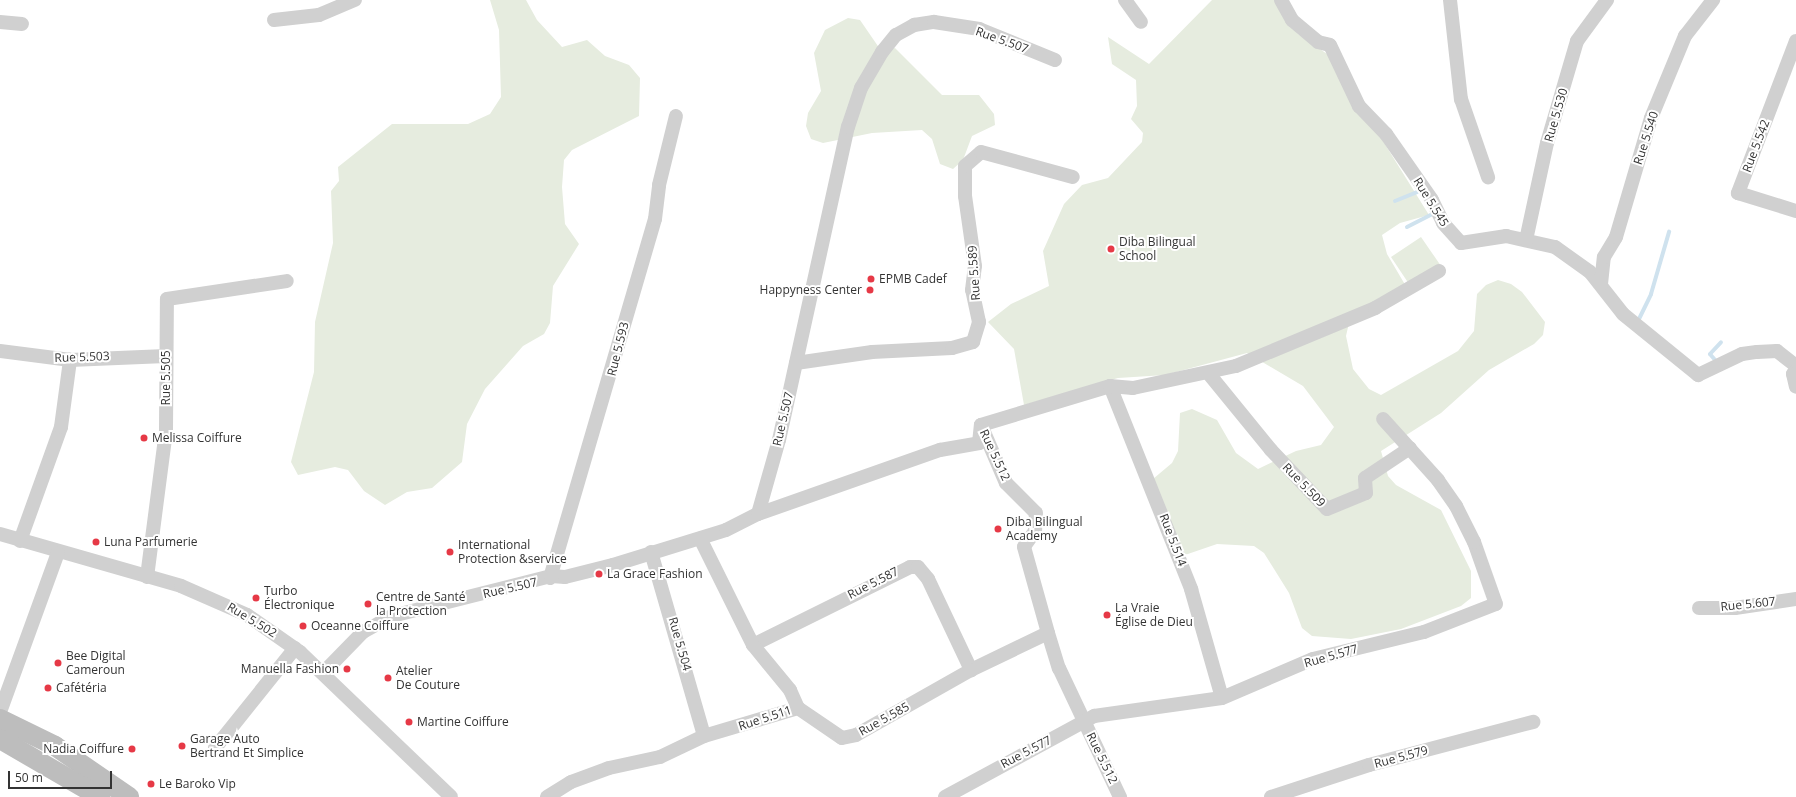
<!DOCTYPE html>
<html>
<head>
<meta charset="utf-8">
<style>
	body { margin:0 }
	#map { position:relative; width:1796px; height:797px; overflow:hidden; background:#fff; font-family:"Open Sans",sans-serif }
	div>[style] { position:absolute }
	.green>* { inset:0; background:#e6ecdf }
	.stream>* { height:4px; margin:-2px; padding:0 2px; transform-origin:2px; border-radius:2px; background:#cfe2ee }
	.street>* { height:14px; margin:-7px; padding:0 7px; transform-origin:7px; border-radius:7px; background:#d0d0d0 }
	.secondary>* { height:20px; margin:-10px; padding:0 10px; transform-origin:10px; border-radius:10px; background:#bdbdbd }
	.dots>* { width:11px; height:11px; translate:-50% -50%; box-sizing:border-box; border:2px solid #fff; border-radius:50% }
	span { translate:-50% -50%; white-space:nowrap; text-align:center; line-height:1.15; -webkit-text-stroke:4px #fff; paint-order:stroke }
	.street-label { font-size:12px; color:#333 }
	.poi-label { font-size:12px; color:#333 }
	.left { translate:0 -50%; text-align:left }
	.right { translate:-100% -50%; text-align:right }
	.scale { position:absolute; left:8px; top:771px; width:104px; height:18px; box-sizing:border-box; border:2px solid #333; border-top:0; padding-left:5px; font-size:12px; line-height:14px; white-space:nowrap; color:#333; -webkit-text-stroke:3px #fff; paint-order:stroke }
</style>
</head>
<body>
<div id="map">
	<div class="green">
		<i style="clip-path:polygon(490px 0,526px 0,537px 20px,562px 47px,587px 40px,605px 56px,629px 65px,640px 78px,639px 116px,572px 150px,564px 160px,562px 187px,565px 224px,579px 244px,553px 286px,550px 323px,544px 334px,523px 346px,485px 389px,467px 424px,462px 462px,432px 488px,407px 492px,385px 505px,364px 491px,348px 470px,335px 467px,298px 475px,291px 462px,314px 372px,315px 322px,333px 243px,331px 191px,339px 181px,338px 167px,392px 124px,468px 124px,490px 114px,501px 97px,499px 30px)"></i>
		<i style="clip-path:polygon(1212px 0,1275px 0,1298px 34px,1330px 56px,1429px 215px,1400px 223px,1382px 235px,1387px 254px,1407px 288px,1379px 298px,1349px 323px,1346px 336px,1353px 369px,1369px 389px,1381px 395px,1458px 351px,1474px 331px,1477px 294px,1486px 285px,1498px 280px,1511px 284px,1522px 292px,1545px 322px,1543px 335px,1534px 344px,1489px 370px,1441px 413px,1381px 451px,1388px 476px,1396px 485px,1441px 510px,1471px 571px,1471px 598px,1461px 606px,1401px 629px,1351px 639px,1312px 636px,1302px 628px,1289px 593px,1264px 553px,1254px 546px,1217px 544px,1182px 556px,1153px 479px,1172px 463px,1178px 451px,1180px 413px,1192px 409px,1217px 420px,1236px 453px,1258px 469px,1296px 451px,1321px 445px,1334px 427px,1303px 386px,1247px 353px,1165px 375px,1118px 378px,1024px 405px,1014px 349px,988px 322px,1011px 304px,1049px 286px,1043px 251px,1064px 204px,1082px 185px,1108px 178px,1142px 142px,1143px 133px,1131px 119px,1137px 106px,1136px 80px,1112px 64px,1108px 37px,1149px 64px)"></i>
		<i style="clip-path:polygon(848px 18px,860px 20px,882px 52px,895px 48px,942px 95px,979px 95px,994px 114px,995px 125px,972px 136px,963px 160px,953px 169px,940px 164px,932px 139px,922px 130px,872px 133px,823px 143px,811px 139px,806px 126px,808px 113px,821px 91px,814px 53px,825px 30px)"></i>
		<i style="clip-path:polygon(1421px 237px,1441px 266px,1411px 287px,1391px 257px)"></i>
	</div>
	<div class="stream">
		<i style="left:1395px;top:201px;width:27px;rotate:-22deg"></i>
		<i style="left:1407px;top:227px;width:28px;rotate:-27deg"></i>
		<i style="left:1638px;top:321px;width:30px;rotate:-64deg"></i>
		<i style="left:1651px;top:294px;width:65px;rotate:-73.8deg"></i>
		<i style="left:1716px;top:361px;width:9px;rotate:-131deg"></i>
		<i style="left:1710px;top:354px;width:16px;rotate:-47deg"></i>
	</div>
	<div class="street">
		<i style="left:1125px;top:0;width:27px;rotate:54deg"></i>
		<i style="left:1281px;top:0;width:23px;rotate:61deg"></i>
		<i style="left:1292px;top:20px;width:34px;rotate:40deg"></i>
		<i style="left:1318px;top:42px;width:12px;rotate:14deg"></i>
		<i style="left:1330px;top:45px;width:68px;rotate:64.6deg"></i>
		<i style="left:1359px;top:106px;width:39px;rotate:46deg"></i>
		<i style="left:1386px;top:134px;width:80px;rotate:55.1deg"></i>
		<i style="left:1432px;top:200px;width:25px;rotate:64deg"></i>
		<i style="left:1443px;top:223px;width:27px;rotate:48deg"></i>
		<i style="left:1461px;top:243px;width:46px;rotate:-8.8deg"></i>
		<i style="left:1506px;top:236px;width:50px;rotate:12.7deg"></i>
		<i style="left:1555px;top:247px;width:43px;rotate:35.5deg"></i>
		<i style="left:1590px;top:272px;width:53px;rotate:51.8deg"></i>
		<i style="left:1623px;top:314px;width:97px;rotate:39.1deg"></i>
		<i style="left:1698px;top:375px;width:49px;rotate:-25.5deg"></i>
		<i style="left:1742px;top:354px;width:15px;rotate:-8deg"></i>
		<i style="left:1757px;top:352px;width:20px;rotate:-3deg"></i>
		<i style="left:1777px;top:351px;width:24px;rotate:38deg"></i>
		<i style="left:1450px;top:0;width:100px;rotate:83.7deg"></i>
		<i style="left:1461px;top:99px;width:83px;rotate:70.9deg"></i>
		<i style="left:274px;top:20px;width:45px;rotate:-6.3deg"></i>
		<i style="left:319px;top:15px;width:39px;rotate:-23deg"></i>
		<i style="left:0;top:22px;width:22px;rotate:5deg"></i>
		<i style="left:1796px;top:41px;width:163px;rotate:110.9deg"></i>
		<i style="left:1738px;top:193px;width:61px;rotate:17.2deg"></i>
		<i style="left:1526px;top:240px;width:99px;rotate:-77.8deg"></i>
		<i style="left:1547px;top:143px;width:106px;rotate:-73.6deg"></i>
		<i style="left:1577px;top:41px;width:51px;rotate:-53.8deg"></i>
		<i style="left:1601px;top:284px;width:27px;rotate:-84deg"></i>
		<i style="left:1604px;top:257px;width:23px;rotate:-59deg"></i>
		<i style="left:1616px;top:237px;width:124px;rotate:-73.6deg"></i>
		<i style="left:1651px;top:118px;width:89px;rotate:-67.5deg"></i>
		<i style="left:1685px;top:36px;width:46px;rotate:-52.1deg"></i>
		<i style="left:0;top:351px;width:71px;rotate:7.3deg"></i>
		<i style="left:70px;top:360px;width:96px;rotate:-2.4deg"></i>
		<i style="left:796px;top:363px;width:77px;rotate:-8.2deg"></i>
		<i style="left:872px;top:352px;width:80px;rotate:-2.9deg"></i>
		<i style="left:952px;top:348px;width:22px;rotate:-16deg"></i>
		<i style="left:973px;top:342px;width:21px;rotate:-73deg"></i>
		<i style="left:979px;top:322px;width:33px;rotate:-102deg"></i>
		<i style="left:972px;top:290px;width:24px;rotate:-83deg"></i>
		<i style="left:975px;top:266px;width:71px;rotate:-98.1deg"></i>
		<i style="left:965px;top:196px;width:30px;rotate:-90deg"></i>
		<i style="left:965px;top:166px;width:21px;rotate:-41deg"></i>
		<i style="left:981px;top:152px;width:95px;rotate:15.2deg"></i>
		<i style="left:1796px;top:370px;width:5px;rotate:127deg"></i>
		<i style="left:1793px;top:374px;width:13px;rotate:77deg"></i>
		<i style="left:1209px;top:374px;width:98px;rotate:50.8deg"></i>
		<i style="left:1271px;top:450px;width:81px;rotate:46.5deg"></i>
		<i style="left:1327px;top:509px;width:42px;rotate:-22.3deg"></i>
		<i style="left:1366px;top:493px;width:15px;rotate:-94deg"></i>
		<i style="left:1365px;top:478px;width:54px;rotate:-33.7deg"></i>
		<i style="left:1110px;top:386px;width:219px;rotate:68.2deg"></i>
		<i style="left:1191px;top:589px;width:113px;rotate:74.1deg"></i>
		<i style="left:981px;top:425px;width:135px;rotate:-16.8deg"></i>
		<i style="left:1110px;top:386px;width:23px;rotate:5deg"></i>
		<i style="left:1133px;top:388px;width:105px;rotate:-12.1deg"></i>
		<i style="left:1236px;top:366px;width:151px;rotate:-22.6deg"></i>
		<i style="left:1375px;top:308px;width:74px;rotate:-30deg"></i>
		<i style="left:758px;top:514px;width:193px;rotate:-19.4deg"></i>
		<i style="left:940px;top:450px;width:40px;rotate:-10deg"></i>
		<i style="left:979px;top:443px;width:18px;rotate:-84deg"></i>
		<i style="left:981px;top:425px;width:63px;rotate:66.7deg"></i>
		<i style="left:1006px;top:483px;width:42px;rotate:45deg"></i>
		<i style="left:1036px;top:513px;width:18px;rotate:93deg"></i>
		<i style="left:1035px;top:531px;width:19px;rotate:125deg"></i>
		<i style="left:1024px;top:547px;width:89px;rotate:74.4deg"></i>
		<i style="left:1048px;top:633px;width:37px;rotate:73deg"></i>
		<i style="left:1059px;top:668px;width:143px;rotate:64.7deg"></i>
		<i style="left:0;top:534px;width:188px;rotate:16deg"></i>
		<i style="left:181px;top:586px;width:72px;rotate:23.7deg"></i>
		<i style="left:247px;top:615px;width:65px;rotate:34.9deg"></i>
		<i style="left:300px;top:652px;width:209px;rotate:43.8deg"></i>
		<i style="left:20px;top:541px;width:121px;rotate:-70.2deg"></i>
		<i style="left:61px;top:427px;width:68px;rotate:-82.3deg"></i>
		<i style="left:651px;top:552px;width:191px;rotate:73.9deg"></i>
		<i style="left:147px;top:577px;width:148px;rotate:-82.6deg"></i>
		<i style="left:166px;top:430px;width:131px;rotate:-89.6deg"></i>
		<i style="left:167px;top:299px;width:121px;rotate:-8.5deg"></i>
		<i style="left:550px;top:578px;width:374px;rotate:-73.7deg"></i>
		<i style="left:655px;top:219px;width:34px;rotate:-83deg"></i>
		<i style="left:659px;top:185px;width:71px;rotate:-76.2deg"></i>
		<i style="left:1699px;top:608px;width:36px"></i>
		<i style="left:1735px;top:608px;width:62px;rotate:-8.4deg"></i>
		<i style="left:753px;top:645px;width:175px;rotate:-26.4deg"></i>
		<i style="left:910px;top:567px;width:8px"></i>
		<i style="left:918px;top:567px;width:16px;rotate:50deg"></i>
		<i style="left:928px;top:579px;width:101px;rotate:64.7deg"></i>
		<i style="left:971px;top:670px;width:85px;rotate:-25.7deg"></i>
		<i style="left:323px;top:673px;width:57px;rotate:-45.7deg"></i>
		<i style="left:363px;top:632px;width:33px;rotate:-29deg"></i>
		<i style="left:392px;top:616px;width:164px;rotate:-14.1deg"></i>
		<i style="left:551px;top:576px;width:14px;rotate:4deg"></i>
		<i style="left:565px;top:577px;width:49px;rotate:-14deg"></i>
		<i style="left:613px;top:565px;width:118px;rotate:-17.2deg"></i>
		<i style="left:726px;top:530px;width:36px;rotate:-27deg"></i>
		<i style="left:758px;top:514px;width:77px;rotate:-74.2deg"></i>
		<i style="left:779px;top:440px;width:321px;rotate:-77.6deg"></i>
		<i style="left:848px;top:127px;width:41px;rotate:-71.6deg"></i>
		<i style="left:861px;top:88px;width:42px;rotate:-59.7deg"></i>
		<i style="left:882px;top:52px;width:22px;rotate:-51deg"></i>
		<i style="left:896px;top:35px;width:21px;rotate:-29deg"></i>
		<i style="left:914px;top:25px;width:20px;rotate:-9deg"></i>
		<i style="left:934px;top:22px;width:46px;rotate:8.8deg"></i>
		<i style="left:979px;top:29px;width:82px;rotate:22.2deg"></i>
		<i style="left:798px;top:708px;width:53px;rotate:34.3deg"></i>
		<i style="left:842px;top:738px;width:14px;rotate:-12deg"></i>
		<i style="left:856px;top:735px;width:132px;rotate:-29.5deg"></i>
		<i style="left:0;top:712px;width:169px;rotate:-70deg"></i>
		<i style="left:215px;top:748px;width:128px;rotate:-51.3deg"></i>
		<i style="left:547px;top:797px;width:28px;rotate:-32deg"></i>
		<i style="left:571px;top:782px;width:40px;rotate:-20.2deg"></i>
		<i style="left:609px;top:768px;width:52px;rotate:-12.2deg"></i>
		<i style="left:660px;top:757px;width:49px;rotate:-25.5deg"></i>
		<i style="left:704px;top:736px;width:98px;rotate:-16.6deg"></i>
		<i style="left:798px;top:708px;width:20px;rotate:-114deg"></i>
		<i style="left:790px;top:690px;width:58px;rotate:-129.4deg"></i>
		<i style="left:753px;top:645px;width:119px;rotate:-116.4deg"></i>
		<i style="left:945px;top:797px;width:170px;rotate:-28.5deg"></i>
		<i style="left:1094px;top:716px;width:129px;rotate:-8deg"></i>
		<i style="left:1222px;top:698px;width:99px;rotate:-23.2deg"></i>
		<i style="left:1313px;top:659px;width:114px;rotate:-13.7deg"></i>
		<i style="left:1424px;top:632px;width:77px;rotate:-21.3deg"></i>
		<i style="left:1496px;top:604px;width:66px;rotate:-109.5deg"></i>
		<i style="left:1474px;top:542px;width:40px;rotate:-116.6deg"></i>
		<i style="left:1456px;top:506px;width:32px;rotate:-125deg"></i>
		<i style="left:1438px;top:480px;width:82px;rotate:-132deg"></i>
		<i style="left:1271px;top:797px;width:103px;rotate:-18.1deg"></i>
		<i style="left:1369px;top:765px;width:170px;rotate:-14.7deg"></i>
	</div>
	<div class="secondary">
		<i style="left:0;top:719px;width:61px;rotate:26.1deg"></i>
		<i style="left:55px;top:746px;width:90px;rotate:34.6deg"></i>
		<i style="left:0;top:739px;width:116px;rotate:30.1deg"></i>
	</div>
	<div class="dots">
		<i style="left:1111px;top:249px;background:#e63946"></i>
		<i style="left:871px;top:279px;background:#e63946"></i>
		<i style="left:870px;top:290px;background:#e63946"></i>
		<i style="left:144px;top:438px;background:#e63946"></i>
		<i style="left:998px;top:529px;background:#e63946"></i>
		<i style="left:96px;top:542px;background:#e63946"></i>
		<i style="left:450px;top:552px;background:#e63946"></i>
		<i style="left:599px;top:574px;background:#e63946"></i>
		<i style="left:256px;top:598px;background:#e63946"></i>
		<i style="left:368px;top:604px;background:#e63946"></i>
		<i style="left:1107px;top:615px;background:#e63946"></i>
		<i style="left:303px;top:626px;background:#e63946"></i>
		<i style="left:58px;top:663px;background:#e63946"></i>
		<i style="left:347px;top:669px;background:#e63946"></i>
		<i style="left:388px;top:678px;background:#e63946"></i>
		<i style="left:48px;top:688px;background:#e63946"></i>
		<i style="left:409px;top:722px;background:#e63946"></i>
		<i style="left:182px;top:746px;background:#e63946"></i>
		<i style="left:132px;top:749px;background:#e63946"></i>
		<i style="left:151px;top:784px;background:#e63946"></i>
	</div>
	<div class="street-label">
		<span style="left:1002px;top:40px;rotate:20deg">Rue 5.507</span>
		<span style="left:1556px;top:115px;rotate:-74deg">Rue 5.530</span>
		<span style="left:1646px;top:138px;rotate:-72deg">Rue 5.540</span>
		<span style="left:1756px;top:146px;rotate:-69deg">Rue 5.542</span>
		<span style="left:1431px;top:202px;rotate:58deg">Rue 5.545</span>
		<span style="left:974px;top:273px;rotate:-94deg">Rue 5.589</span>
		<span style="left:618px;top:349px;rotate:-76deg">Rue 5.593</span>
		<span style="left:82px;top:357px;rotate:-2deg">Rue 5.503</span>
		<span style="left:166px;top:378px;rotate:-90deg">Rue 5.505</span>
		<span style="left:783px;top:419px;rotate:-77deg">Rue 5.507</span>
		<span style="left:995px;top:455px;rotate:65deg">Rue 5.512</span>
		<span style="left:1304px;top:485px;rotate:46deg">Rue 5.509</span>
		<span style="left:1173px;top:540px;rotate:69deg">Rue 5.514</span>
		<span style="left:873px;top:583px;rotate:-27deg">Rue 5.587</span>
		<span style="left:510px;top:588px;rotate:-13deg">Rue 5.507</span>
		<span style="left:1748px;top:604px;rotate:-6deg">Rue 5.607</span>
		<span style="left:252px;top:620px;rotate:31deg">Rue 5.502</span>
		<span style="left:680px;top:644px;rotate:74deg">Rue 5.504</span>
		<span style="left:1331px;top:656px;rotate:-16deg">Rue 5.577</span>
		<span style="left:765px;top:718px;rotate:-18deg">Rue 5.511</span>
		<span style="left:884px;top:719px;rotate:-29deg">Rue 5.585</span>
		<span style="left:1026px;top:752px;rotate:-28deg">Rue 5.577</span>
		<span style="left:1401px;top:757px;rotate:-15deg">Rue 5.579</span>
		<span style="left:1102px;top:758px;rotate:64deg">Rue 5.512</span>
	</div>
	<div class="poi-label">
		<span class="left" style="left:1119px;top:249px">Diba Bilingual<br>School</span>
		<span class="left" style="left:879px;top:279px">EPMB Cadef</span>
		<span class="right" style="left:862px;top:290px">Happyness Center</span>
		<span class="left" style="left:152px;top:438px">Melissa Coiffure</span>
		<span class="left" style="left:1006px;top:529px">Diba Bilingual<br>Academy</span>
		<span class="left" style="left:104px;top:542px">Luna Parfumerie</span>
		<span class="left" style="left:458px;top:552px">International<br>Protection &amp;service</span>
		<span class="left" style="left:607px;top:574px">La Grace Fashion</span>
		<span class="left" style="left:264px;top:598px">Turbo<br>Électronique</span>
		<span class="left" style="left:376px;top:604px">Centre de Santé<br>la Protection</span>
		<span class="left" style="left:1115px;top:615px">La Vraie<br>Église de Dieu</span>
		<span class="left" style="left:311px;top:626px">Oceanne Coiffure</span>
		<span class="left" style="left:66px;top:663px">Bee Digital<br>Cameroun</span>
		<span class="right" style="left:339px;top:669px">Manuella Fashion</span>
		<span class="left" style="left:396px;top:678px">Atelier<br>De Couture</span>
		<span class="left" style="left:56px;top:688px">Cafétéria</span>
		<span class="left" style="left:417px;top:722px">Martine Coiffure</span>
		<span class="left" style="left:190px;top:746px">Garage Auto<br>Bertrand Et Simplice</span>
		<span class="right" style="left:124px;top:749px">Nadia Coiffure</span>
		<span class="left" style="left:159px;top:784px">Le Baroko Vip</span>
	</div>
	<div class="scale">50 m</div>
</div>
</body>
</html>
